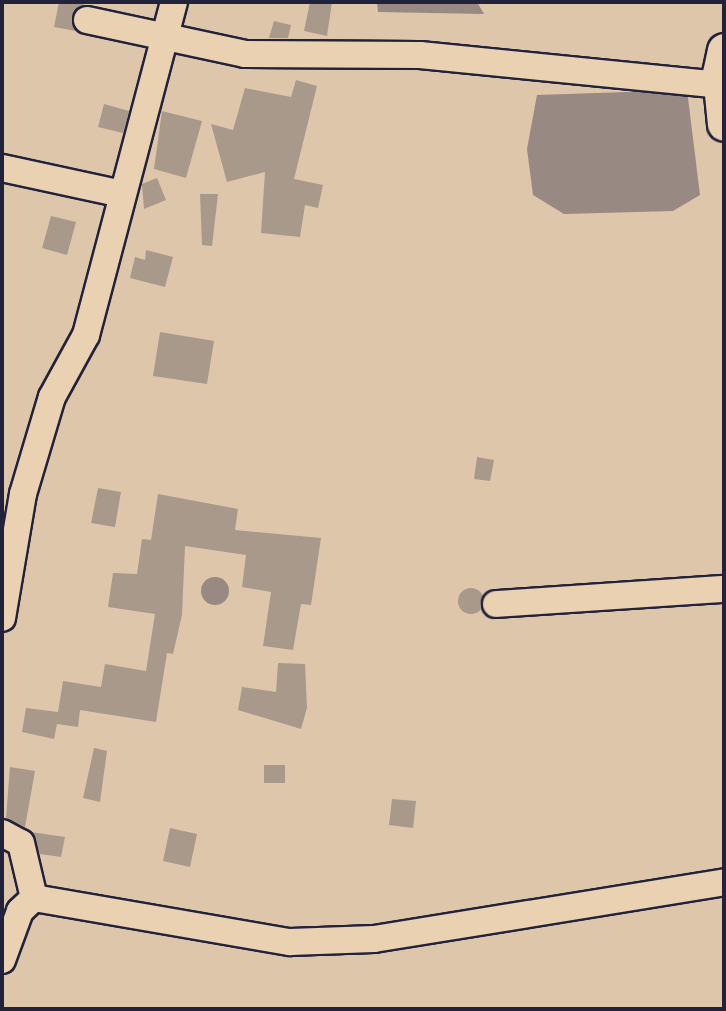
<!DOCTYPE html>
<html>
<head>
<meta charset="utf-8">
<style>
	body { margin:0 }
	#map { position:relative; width:726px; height:1011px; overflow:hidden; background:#dec6ab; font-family:Sriracha,sans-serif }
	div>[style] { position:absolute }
	.water>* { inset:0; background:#988982 }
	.round { border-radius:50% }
	.building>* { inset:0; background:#a9998b }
	.roads { filter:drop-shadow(2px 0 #22223b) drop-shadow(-2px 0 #22223b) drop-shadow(0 2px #22223b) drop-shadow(0 -2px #22223b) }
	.minor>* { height:26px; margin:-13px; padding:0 13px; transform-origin:13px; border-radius:13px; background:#ead1b2 }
	.major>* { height:33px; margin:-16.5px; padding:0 16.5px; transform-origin:16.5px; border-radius:16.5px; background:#ead1b2 }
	span { translate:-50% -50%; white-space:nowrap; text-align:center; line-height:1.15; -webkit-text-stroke:5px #ead1b2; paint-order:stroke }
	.frame { position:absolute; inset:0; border:4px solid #22223b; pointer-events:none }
</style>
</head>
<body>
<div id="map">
	<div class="water">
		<i style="clip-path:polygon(377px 2px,477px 2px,484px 14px,378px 12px)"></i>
		<i style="clip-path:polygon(687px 90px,700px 195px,673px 211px,564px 214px,533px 195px,527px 149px,537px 95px)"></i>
		<i class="round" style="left:201px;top:577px;width:28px;height:28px"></i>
	</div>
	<div class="building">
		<i style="clip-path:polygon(59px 2px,86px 2px,72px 16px,76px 31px,54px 27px)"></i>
		<i style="clip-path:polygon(310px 2px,332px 2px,327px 36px,304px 31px)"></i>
		<i style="clip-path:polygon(274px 21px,291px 25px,288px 38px,269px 38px)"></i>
		<i style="clip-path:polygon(296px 80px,317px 86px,294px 179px,323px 185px,318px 208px,305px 205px,300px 237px,261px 233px,265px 172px,227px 182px,211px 124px,233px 130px,245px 88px,291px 97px)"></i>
		<i style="clip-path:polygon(104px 104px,129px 111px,123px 133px,98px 127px)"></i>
		<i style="clip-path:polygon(162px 111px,202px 121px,186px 178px,154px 169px)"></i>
		<i style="clip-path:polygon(157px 178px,166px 200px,144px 209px,142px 184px)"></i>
		<i style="clip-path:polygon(200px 194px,218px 194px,212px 246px,202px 245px)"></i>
		<i style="clip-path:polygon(51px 216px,76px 222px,67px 255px,42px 248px)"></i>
		<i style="clip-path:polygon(146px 250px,173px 257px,165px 287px,130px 278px,135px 257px,145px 260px)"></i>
		<i style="clip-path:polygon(160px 332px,214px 341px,207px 384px,153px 376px)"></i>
		<i style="clip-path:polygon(477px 457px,494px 460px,490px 481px,474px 479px)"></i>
		<i style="clip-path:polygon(98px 488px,121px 492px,115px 527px,91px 523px)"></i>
		<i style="clip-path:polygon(158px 494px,238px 509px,235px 530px,321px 538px,311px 605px,301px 604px,293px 650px,263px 646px,271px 592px,242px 587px,246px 555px,185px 546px,182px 615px,173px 654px,167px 653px,156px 722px,80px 710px,78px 727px,57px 724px,54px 739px,22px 732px,26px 708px,58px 712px,63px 681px,101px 687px,105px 664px,146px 671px,155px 614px,108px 607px,113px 573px,137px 574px,142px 539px,151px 540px)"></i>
		<i class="round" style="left:458px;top:588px;width:26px;height:26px"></i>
		<i style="clip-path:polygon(278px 663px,305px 664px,307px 708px,301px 729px,238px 710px,242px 687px,276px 692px)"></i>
		<i style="clip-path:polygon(94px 748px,107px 751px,100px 802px,83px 798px)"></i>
		<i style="clip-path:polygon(264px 765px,285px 765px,285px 783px,264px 783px)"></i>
		<i style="clip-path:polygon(10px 767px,35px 771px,25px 827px,6px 818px)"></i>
		<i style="clip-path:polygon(392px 799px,416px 801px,413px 828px,389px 825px)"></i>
		<i style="clip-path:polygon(170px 828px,197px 834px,190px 867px,163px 861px)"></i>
		<i style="clip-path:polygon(31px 832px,65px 837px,61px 857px,40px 854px)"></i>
	</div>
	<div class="roads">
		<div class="minor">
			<i style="left:87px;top:20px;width:162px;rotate:12.1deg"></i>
			<i style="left:245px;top:54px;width:175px;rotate:0.3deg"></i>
			<i style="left:420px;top:55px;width:301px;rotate:5.7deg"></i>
			<i style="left:2px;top:168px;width:123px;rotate:12.2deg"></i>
			<i style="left:496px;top:604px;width:228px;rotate:-3.8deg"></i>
			<i style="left:2px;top:618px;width:126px;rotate:-80.4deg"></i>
			<i style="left:23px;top:494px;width:101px;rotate:-73.4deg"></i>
			<i style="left:52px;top:397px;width:71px;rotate:-61.3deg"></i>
			<i style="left:86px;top:335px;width:344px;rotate:-75.2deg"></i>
			<i style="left:2px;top:833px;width:21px;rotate:28deg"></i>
			<i style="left:21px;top:843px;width:57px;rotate:76.7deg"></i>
			<i style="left:2px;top:960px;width:52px;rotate:-69.8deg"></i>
			<i style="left:20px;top:911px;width:19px;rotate:-43deg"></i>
			<i style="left:34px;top:898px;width:260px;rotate:9.8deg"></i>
			<i style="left:290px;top:942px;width:84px;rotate:-2deg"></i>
			<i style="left:374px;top:939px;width:355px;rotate:-9.2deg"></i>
		</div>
		<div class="major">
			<i style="left:724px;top:50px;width:25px;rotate:102deg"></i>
			<i style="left:719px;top:74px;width:50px;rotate:84.3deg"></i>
		</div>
	</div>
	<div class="frame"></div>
</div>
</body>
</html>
